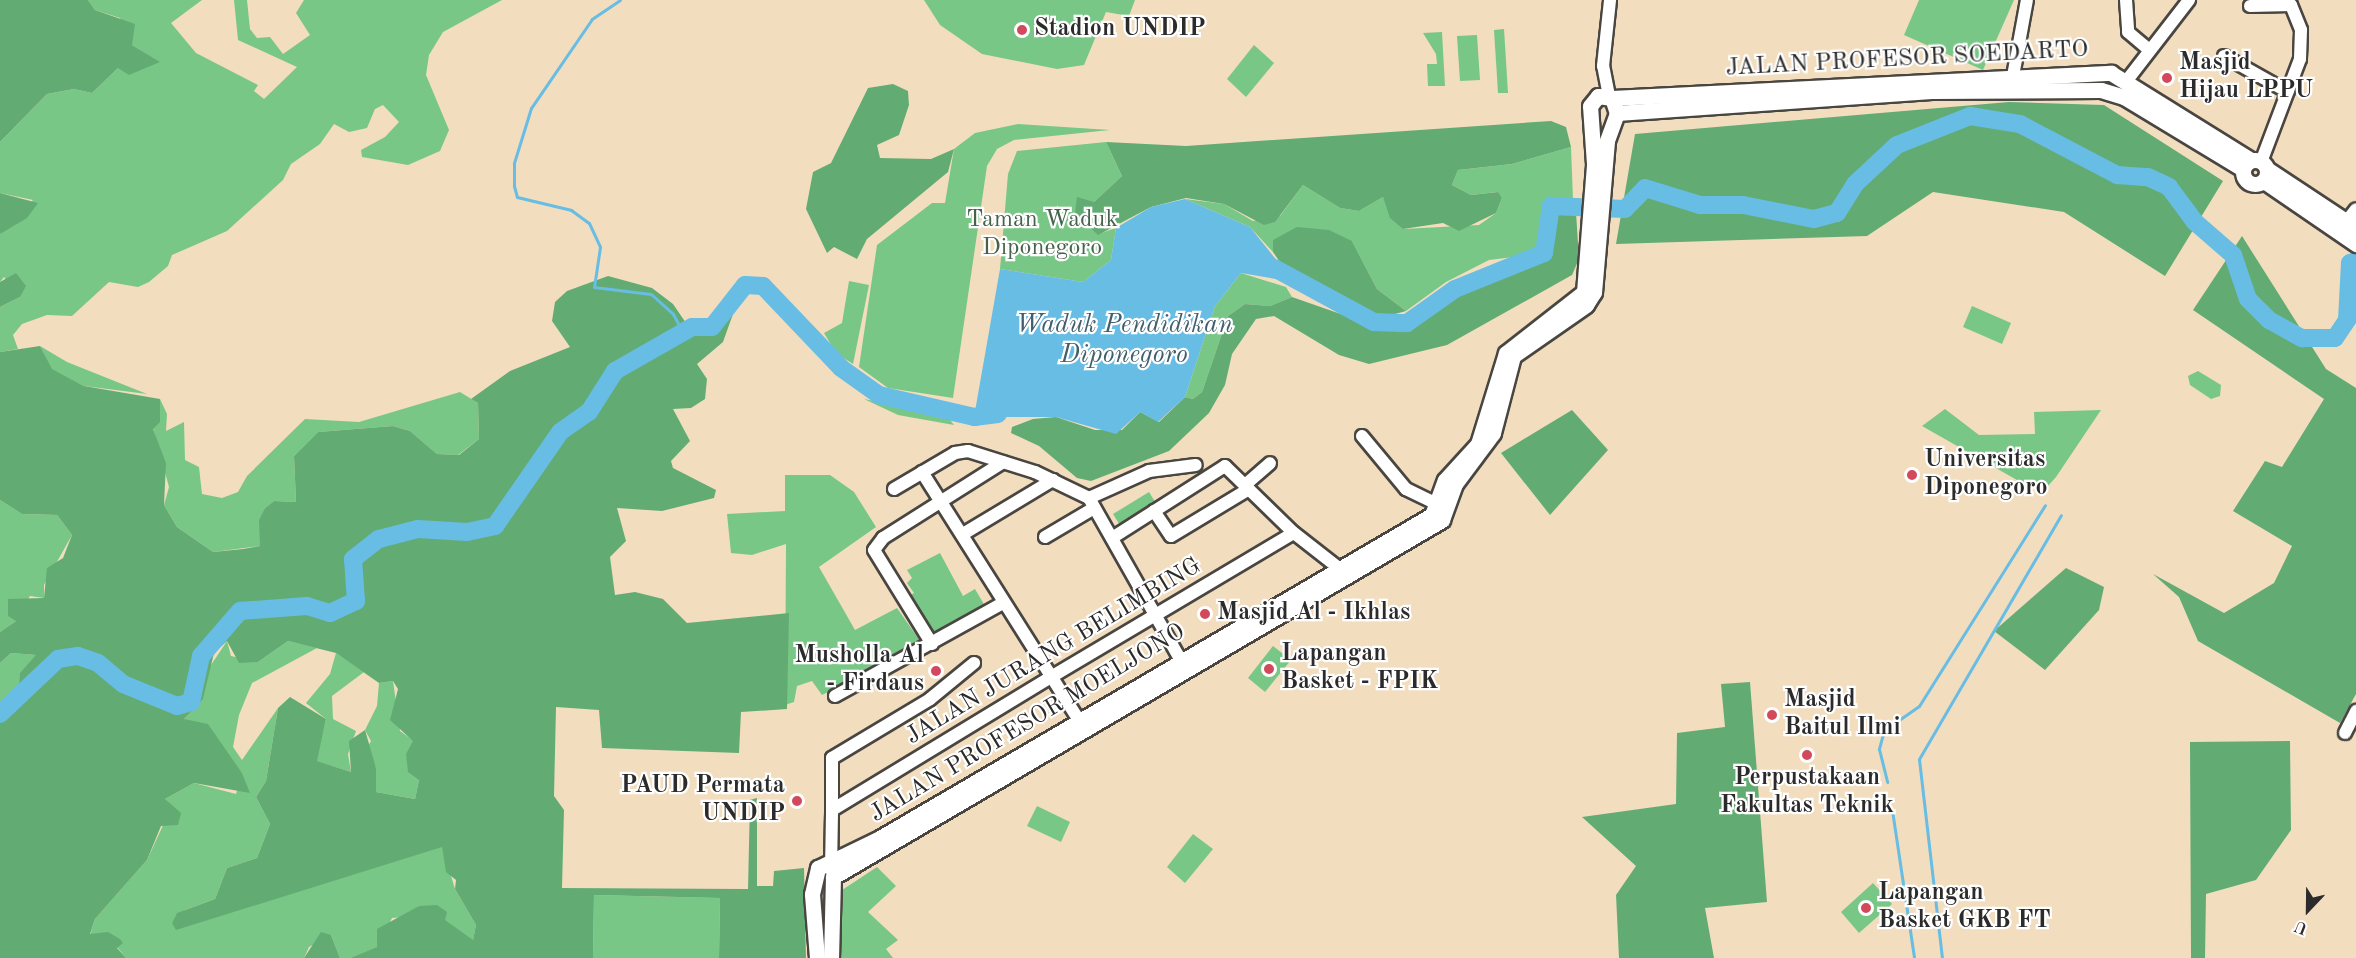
<!DOCTYPE html>
<html>
<head>
<meta charset="utf-8">
<style>
	body { margin:0 }
	#map { position:relative; width:2356px; height:958px; overflow:hidden; background:#f2ddbf; font-family:"Old Standard TT",serif }
	div>[style] { position:absolute }
	.green>* { inset:0; background:#79c787 }
	.forest>* { inset:0; background:#62ac74 }
	.water>* { inset:0; background:#67bde3 }
	.stream>* { height:3px; margin:-1.5px; padding:0 1.5px; transform-origin:1.5px; border-radius:1.5px; background:#67bde3 }
	.river>* { height:18px; margin:-9px; padding:0 9px; transform-origin:9px; border-radius:9px; background:#67bde3 }
	.roads { filter:drop-shadow(2px 0 #494641) drop-shadow(-2px 0 #494641) drop-shadow(0 2px #494641) drop-shadow(0 -2px #494641) }
	.minor>* { height:12px; margin:-6px; padding:0 6px; transform-origin:6px; border-radius:6px; background:#fff }
	.tertiary>* { height:15px; margin:-7.5px; padding:0 7.5px; transform-origin:7.5px; border-radius:7.5px; background:#fff }
	.tertiary>.ring { margin:-7.5px; padding:0; box-sizing:content-box; background:none; border:15px solid #fff; border-radius:50% }
	.dots>* { width:16px; height:16px; translate:-50% -50%; box-sizing:border-box; border:3px solid #fff; border-radius:50% }
	span { translate:-50% -50%; white-space:nowrap; text-align:center; line-height:1.15; -webkit-text-stroke:4.5px #fff; paint-order:stroke }
	.poi-label { font-size:24px; color:#2b2b2b; font-weight:700 }
	.left { translate:0 -50%; text-align:left }
	.right { translate:-100% -50%; text-align:right }
	.street-label { font-size:24px; color:#2b2b2b }
	.park-label { font-size:24px; color:#46624b }
	.water-label { font-size:26px; color:#405e6b; font-style:italic }
	.north { position:absolute; left:2278px; top:880px; width:60px; height:60px; -webkit-text-stroke:4px #fff; paint-order:stroke; rotate:202deg; font-size:16px; font-weight:700; line-height:24px; text-align:center; color:#2b2b2b }
	.north::after { content:''; display:block; margin:auto; width:21px; height:27px; background:#2b2b2b; clip-path:polygon(50% 0,100% 100%,50% 72%,0 100%) }
</style>
</head>
<body>
<div id="map">
	<div class="green">
		<i style="clip-path:polygon(88px 0,202px 0,171px 23px,196px 53px,258px 85px,254px 91px,264px 99px,297px 67px,238px 40px,234px 0,247px 0,250px 29px,257px 38px,270px 37px,283px 54px,310px 35px,296px 13px,304px 0,502px 0,443px 32px,429px 55px,426px 75px,449px 130px,440px 151px,408px 165px,362px 157px,361px 150px,385px 137px,399px 122px,383px 105px,375px 109px,367px 128px,349px 132px,334px 124px,320px 144px,291px 164px,283px 180px,227px 231px,172px 255px,168px 266px,149px 282px,138px 287px,109px 282px,72px 316px,47px 315px,22px 324px,13px 335px,18px 349px,0 352px,0 307px,20px 297px,4px 277px,0 282px,0 234px,33px 200px,0 193px,0 142px,47px 94px,74px 89px,92px 93px,118px 68px,159px 62px,132px 45px,120px 18px,95px 10px)"></i>
		<i style="clip-path:polygon(924px 0,1135px 0,1129px 16px,1106px 12px,1084px 65px,1057px 69px,982px 54px,940px 25px)"></i>
		<i style="clip-path:polygon(1919px 0,2014px 0,1983px 70px,1904px 35px)"></i>
		<i style="clip-path:polygon(1504px 29px,1508px 93px,1498px 93px,1494px 30px)"></i>
		<i style="clip-path:polygon(1442px 32px,1445px 86px,1428px 86px,1427px 64px,1437px 64px,1436px 54px,1423px 33px)"></i>
		<i style="clip-path:polygon(1477px 35px,1480px 80px,1460px 81px,1457px 36px)"></i>
		<i style="clip-path:polygon(1254px 45px,1274px 63px,1246px 97px,1227px 79px)"></i>
		<i style="clip-path:polygon(1018px 124px,1110px 130px,1014px 140px,997px 149px,987px 166px,953px 398px,888px 388px,859px 367px,877px 245px,932px 203px,945px 203px,954px 149px,975px 133px)"></i>
		<i style="clip-path:polygon(1106px 142px,1122px 176px,1094px 202px,1098px 234px,1116px 228px,1111px 260px,1083px 282px,1000px 269px,1008px 174px,1017px 151px)"></i>
		<i style="clip-path:polygon(1571px 147px,1573px 200px,1547px 200px,1545px 237px,1530px 255px,1489px 260px,1446px 282px,1406px 311px,1377px 289px,1352px 241px,1273px 240px,1273px 252px,1250px 227px,1185px 199px,1224px 204px,1253px 221px,1280px 216px,1303px 185px,1340px 208px,1359px 211px,1383px 197px,1403px 229px,1479px 225px,1496px 213px,1502px 198px,1497px 192px,1471px 195px,1452px 185px,1458px 170px,1512px 164px)"></i>
		<i style="clip-path:polygon(1241px 273px,1286px 287px,1292px 297px,1270px 306px,1245px 304px,1228px 316px,1202px 392px,1193px 399px,1185px 397px,1215px 306px)"></i>
		<i style="clip-path:polygon(849px 281px,869px 285px,853px 364px,836px 353px,824px 333px,842px 323px)"></i>
		<i style="clip-path:polygon(1972px 306px,2011px 323px,2002px 344px,1963px 327px)"></i>
		<i style="clip-path:polygon(40px 346px,67px 362px,147px 394px,84px 386px,51px 369px)"></i>
		<i style="clip-path:polygon(2198px 371px,2221px 385px,2220px 396px,2211px 399px,2190px 385px,2188px 376px)"></i>
		<i style="clip-path:polygon(460px 392px,478px 403px,479px 439px,458px 455px,437px 454px,410px 431px,393px 426px,318px 432px,294px 456px,296px 502px,274px 501px,265px 508px,260px 546px,213px 552px,177px 527px,164px 505px,169px 487px,153px 428px,160px 421px,160px 399px,167px 414px,166px 431px,184px 422px,185px 460px,199px 467px,202px 494px,222px 498px,238px 492px,247px 476px,305px 419px,359px 422px)"></i>
		<i style="clip-path:polygon(864px 399px,947px 416px,954px 425px,898px 415px)"></i>
		<i style="clip-path:polygon(1945px 409px,1979px 435px,2035px 434px,2034px 412px,2101px 410px,2056px 477px,2047px 487px,2031px 488px,1922px 426px)"></i>
		<i style="clip-path:polygon(785px 475px,830px 475px,854px 492px,876px 527px,819px 567px,855px 630px,897px 608px,923px 645px,822px 695px,812px 681px,797px 686px,794px 702px,785px 705px,786px 544px,752px 555px,731px 553px,727px 514px,785px 511px)"></i>
		<i style="clip-path:polygon(1149px 492px,1157px 505px,1121px 527px,1113px 514px)"></i>
		<i style="clip-path:polygon(0 500px,22px 514px,57px 515px,72px 535px,44px 585px,44px 598px,30px 596px,16px 621px,0 632px)"></i>
		<i style="clip-path:polygon(940px 553px,963px 596px,975px 589px,985px 606px,936px 638px,907px 597px,914px 593px,907px 583px,912px 578px,907px 570px)"></i>
		<i style="clip-path:polygon(227px 641px,231px 656px,258px 662px,288px 641px,317px 648px,252px 683px,239px 715px,233px 747px,242px 760px,278px 708px,266px 781px,256px 797px,270px 824px,257px 858px,227px 868px,215px 899px,185px 910px,172px 923px,442px 846px,455px 889px,476px 925px,473px 941px,419px 906px,405px 917px,392px 918px,378px 947px,350px 958px,340px 958px,331px 935px,309px 947px,304px 958px,126px 958px,117px 947px,90px 935px,95px 919px,147px 860px,171px 808px,165px 799px,194px 783px,236px 794px,242px 773px,184px 719px,202px 699px,205px 674px)"></i>
		<i style="clip-path:polygon(1273px 646px,1291px 660px,1265px 692px,1248px 678px)"></i>
		<i style="clip-path:polygon(11px 653px,37px 655px,17px 693px,18px 707px,0 722px,0 663px)"></i>
		<i style="clip-path:polygon(336px 653px,364px 672px,332px 696px,333px 719px,356px 731px,348px 754px,351px 772px,316px 761px,326px 719px,306px 703px,330px 674px)"></i>
		<i style="clip-path:polygon(393px 681px,400px 731px,414px 741px,419px 780px,415px 799px,376px 792px,376px 768px,367px 748px,371px 741px,365px 730px,377px 706px,379px 683px)"></i>
		<i style="clip-path:polygon(1037px 806px,1070px 822px,1061px 842px,1027px 826px)"></i>
		<i style="clip-path:polygon(1193px 834px,1213px 849px,1185px 883px,1167px 867px)"></i>
		<i style="clip-path:polygon(877px 867px,896px 886px,868px 912px,898px 940px,886px 949px,893px 958px,838px 958px,839px 892px)"></i>
		<i style="clip-path:polygon(1873px 883px,1892px 904px,1859px 933px,1841px 912px)"></i>
		<i style="clip-path:polygon(594px 895px,720px 898px,719px 958px,593px 958px)"></i>
	</div>
	<div class="forest">
		<i style="clip-path:polygon(0 0,88px 0,95px 10px,135px 24px,132px 45px,160px 62px,129px 75px,118px 68px,92px 93px,74px 89px,47px 94px,0 142px)"></i>
		<i style="clip-path:polygon(893px 84px,908px 91px,909px 105px,899px 135px,877px 145px,880px 158px,931px 159px,954px 149px,948px 172px,867px 239px,857px 259px,834px 247px,827px 253px,806px 209px,813px 172px,831px 163px,868px 88px)"></i>
		<i style="clip-path:polygon(2009px 102px,2104px 105px,2223px 181px,2165px 276px,2064px 212px,1933px 192px,1867px 236px,1616px 244px,1635px 134px)"></i>
		<i style="clip-path:polygon(1551px 121px,1566px 127px,1571px 147px,1512px 164px,1458px 170px,1452px 185px,1471px 195px,1498px 192px,1502px 198px,1496px 213px,1459px 231px,1443px 223px,1403px 229px,1390px 218px,1383px 197px,1359px 211px,1340px 208px,1303px 185px,1275px 222px,1264px 225px,1224px 204px,1186px 198px,1151px 207px,1098px 235px,1075px 213px,1077px 197px,1094px 202px,1122px 176px,1106px 142px,1186px 146px)"></i>
		<i style="clip-path:polygon(0 193px,38px 203px,27px 218px,0 234px)"></i>
		<i style="clip-path:polygon(1576px 212px,1579px 259px,1572px 275px,1447px 345px,1369px 364px,1339px 355px,1274px 316px,1256px 319px,1232px 354px,1225px 385px,1209px 413px,1169px 451px,1091px 481px,1077px 478px,1039px 446px,1011px 433px,1012px 427px,1033px 419px,1056px 417px,1095px 430px,1122px 430px,1140px 412px,1159px 422px,1185px 397px,1193px 399px,1202px 392px,1228px 316px,1245px 304px,1270px 306px,1292px 297px,1375px 326px,1410px 330px,1455px 295px,1546px 257px,1556px 231px,1555px 213px)"></i>
		<i style="clip-path:polygon(1297px 227px,1329px 230px,1352px 241px,1377px 289px,1406px 311px,1384px 317px,1369px 314px,1309px 284px,1304px 275px,1286px 271px,1273px 252px,1273px 240px)"></i>
		<i style="clip-path:polygon(2242px 236px,2326px 369px,2356px 388px,2356px 694px,2340px 723px,2198px 641px,2179px 597px,2153px 574px,2224px 613px,2274px 583px,2292px 546px,2233px 511px,2265px 461px,2282px 467px,2324px 399px,2193px 310px)"></i>
		<i style="clip-path:polygon(16px 273px,26px 286px,20px 297px,0 307px,0 282px)"></i>
		<i style="clip-path:polygon(608px 276px,652px 288px,673px 304px,686px 323px,710px 323px,718px 311px,733px 314px,723px 342px,697px 364px,707px 379px,705px 399px,691px 408px,673px 409px,690px 441px,671px 461px,673px 468px,716px 490px,714px 498px,662px 511px,617px 508px,626px 541px,610px 557px,615px 595px,635px 592px,663px 599px,687px 623px,789px 613px,787px 709px,741px 712px,739px 753px,602px 748px,599px 710px,556px 707px,554px 796px,564px 810px,562px 888px,748px 889px,750px 800px,757px 798px,757px 886px,773px 886px,774px 871px,804px 868px,806px 958px,719px 958px,720px 898px,594px 895px,593px 958px,350px 958px,377px 947px,377px 929px,419px 906px,437px 905px,447px 912px,445px 920px,473px 940px,476px 925px,455px 889px,456px 880px,446px 872px,442px 847px,176px 930px,172px 923px,177px 913px,215px 899px,227px 868px,257px 858px,270px 824px,256px 797px,266px 781px,278px 708px,290px 697px,326px 719px,317px 761px,351px 772px,349px 741px,365px 730px,376px 768px,376px 792px,415px 799px,419px 780px,408px 772px,406px 754px,413px 741px,390px 720px,398px 689px,393px 681px,379px 683px,336px 653px,288px 641px,258px 662px,239px 663px,227px 641px,214px 653px,203px 699px,184px 719px,208px 724px,242px 773px,250px 793px,194px 783px,165px 799px,181px 813px,178px 825px,161px 826px,147px 860px,95px 919px,90px 934px,108px 932px,120px 939px,123px 943px,117px 948px,126px 958px,0 958px,0 722px,18px 707px,20px 673px,36px 655px,11px 653px,0 663px,0 632px,16px 621px,8px 616px,8px 599px,44px 598px,47px 568px,63px 558px,72px 535px,57px 515px,22px 514px,0 500px,0 352px,40px 346px,52px 369px,84px 386px,160px 399px,160px 422px,153px 429px,166px 463px,164px 505px,177px 527px,213px 552px,243px 549px,260px 546px,259px 520px,265px 508px,274px 501px,296px 502px,294px 456px,318px 432px,393px 426px,410px 431px,437px 454px,459px 455px,479px 439px,478px 403px,471px 399px,510px 371px,570px 347px,552px 321px,555px 302px,567px 291px)"></i>
		<i style="clip-path:polygon(1572px 410px,1608px 450px,1550px 515px,1501px 453px)"></i>
		<i style="clip-path:polygon(2066px 568px,2104px 587px,2099px 610px,2045px 670px,1994px 631px)"></i>
		<i style="clip-path:polygon(1750px 682px,1767px 902px,1705px 908px,1714px 958px,1619px 958px,1616px 895px,1636px 866px,1582px 817px,1676px 804px,1677px 733px,1725px 727px,1721px 684px)"></i>
		<i style="clip-path:polygon(2290px 741px,2291px 830px,2256px 880px,2206px 894px,2205px 958px,2191px 958px,2190px 742px)"></i>
		<i style="clip-path:polygon(321px 932px,331px 935px,340px 958px,304px 958px)"></i>
	</div>
	<div class="water">
		<i style="clip-path:polygon(1185px 199px,1250px 227px,1294px 282px,1241px 273px,1215px 306px,1185px 397px,1158px 422px,1140px 412px,1116px 434px,1056px 417px,974px 417px,1000px 269px,1083px 282px,1111px 260px,1116px 228px,1151px 207px)"></i>
	</div>
	<div class="stream">
		<i style="left:620px;top:0;width:34px;rotate:146deg"></i>
		<i style="left:592px;top:19px;width:108px;rotate:124.4deg"></i>
		<i style="left:531px;top:108px;width:58px;rotate:107.2deg"></i>
		<i style="left:514px;top:163px;width:23px;rotate:90deg"></i>
		<i style="left:514px;top:186px;width:11px;rotate:75deg"></i>
		<i style="left:517px;top:197px;width:56px;rotate:13.5deg"></i>
		<i style="left:571px;top:210px;width:22px;rotate:36deg"></i>
		<i style="left:589px;top:223px;width:26px;rotate:65deg"></i>
		<i style="left:600px;top:247px;width:40px;rotate:98.5deg"></i>
		<i style="left:594px;top:287px;width:57px;rotate:7deg"></i>
		<i style="left:651px;top:294px;width:30px;rotate:42deg"></i>
		<i style="left:673px;top:314px;width:21px;rotate:62deg"></i>
		<i style="left:1896px;top:722px;width:28px;rotate:-35deg"></i>
		<i style="left:1919px;top:706px;width:237px;rotate:-57.9deg"></i>
		<i style="left:1884px;top:730px;width:20px;rotate:105deg"></i>
		<i style="left:1879px;top:749px;width:34px;rotate:76deg"></i>
		<i style="left:1892px;top:810px;width:150px;rotate:81.5deg"></i>
		<i style="left:1942px;top:958px;width:200px;rotate:-96.6deg"></i>
		<i style="left:1919px;top:759px;width:282px;rotate:-59.8deg"></i>
	</div>
	<div class="river">
		<i style="left:1274px;top:268px;width:114px;rotate:28.4deg"></i>
		<i style="left:1374px;top:322px;width:33px;rotate:2deg"></i>
		<i style="left:1407px;top:323px;width:59px;rotate:-35.3deg"></i>
		<i style="left:1455px;top:289px;width:96px;rotate:-22deg"></i>
		<i style="left:1544px;top:253px;width:48px;rotate:-81.5deg"></i>
		<i style="left:1551px;top:206px;width:74px;rotate:2.3deg"></i>
		<i style="left:1625px;top:209px;width:29px;rotate:-46deg"></i>
		<i style="left:1645px;top:188px;width:58px;rotate:17.2deg"></i>
		<i style="left:1700px;top:205px;width:43px"></i>
		<i style="left:1743px;top:205px;width:72px;rotate:11.2deg"></i>
		<i style="left:1814px;top:219px;width:24px;rotate:-15deg"></i>
		<i style="left:1837px;top:213px;width:34px;rotate:-58deg"></i>
		<i style="left:1855px;top:184px;width:57px;rotate:-42.9deg"></i>
		<i style="left:1897px;top:145px;width:79px;rotate:-21.7deg"></i>
		<i style="left:1970px;top:116px;width:51px;rotate:9.1deg"></i>
		<i style="left:2020px;top:124px;width:110px;rotate:27.7deg"></i>
		<i style="left:2117px;top:175px;width:31px;rotate:4deg"></i>
		<i style="left:2148px;top:177px;width:23px;rotate:25deg"></i>
		<i style="left:2169px;top:187px;width:44px;rotate:53.4deg"></i>
		<i style="left:2195px;top:222px;width:50px;rotate:41deg"></i>
		<i style="left:2233px;top:255px;width:46px;rotate:71.2deg"></i>
		<i style="left:2248px;top:299px;width:30px;rotate:45deg"></i>
		<i style="left:2269px;top:320px;width:38px;rotate:29deg"></i>
		<i style="left:2302px;top:338px;width:33px"></i>
		<i style="left:2335px;top:338px;width:22px;rotate:-56deg"></i>
		<i style="left:2347px;top:320px;width:57px;rotate:-87deg"></i>
		<i style="left:2350px;top:263px;width:6px;rotate:-18deg"></i>
		<i style="left:0;top:714px;width:80px;rotate:-43.5deg"></i>
		<i style="left:58px;top:659px;width:20px;rotate:-9deg"></i>
		<i style="left:78px;top:656px;width:21px;rotate:19deg"></i>
		<i style="left:98px;top:663px;width:33px;rotate:40deg"></i>
		<i style="left:123px;top:684px;width:58px;rotate:22.2deg"></i>
		<i style="left:177px;top:706px;width:15px;rotate:-16deg"></i>
		<i style="left:191px;top:702px;width:47px;rotate:-77.7deg"></i>
		<i style="left:201px;top:656px;width:60px;rotate:-49.1deg"></i>
		<i style="left:240px;top:611px;width:67px;rotate:-4.3deg"></i>
		<i style="left:307px;top:606px;width:24px;rotate:17deg"></i>
		<i style="left:330px;top:613px;width:29px;rotate:-25deg"></i>
		<i style="left:356px;top:601px;width:42px;rotate:-94.1deg"></i>
		<i style="left:353px;top:559px;width:33px;rotate:-38deg"></i>
		<i style="left:379px;top:539px;width:40px;rotate:-14.4deg"></i>
		<i style="left:418px;top:529px;width:49px;rotate:3.5deg"></i>
		<i style="left:467px;top:532px;width:29px;rotate:-12deg"></i>
		<i style="left:495px;top:526px;width:114px;rotate:-55.3deg"></i>
		<i style="left:560px;top:432px;width:35px;rotate:-35deg"></i>
		<i style="left:589px;top:412px;width:49px;rotate:-57.6deg"></i>
		<i style="left:615px;top:371px;width:89px;rotate:-29.7deg"></i>
		<i style="left:692px;top:327px;width:20px"></i>
		<i style="left:712px;top:327px;width:53px;rotate:-51.8deg"></i>
		<i style="left:745px;top:285px;width:18px;rotate:3deg"></i>
		<i style="left:763px;top:286px;width:113px;rotate:46.4deg"></i>
		<i style="left:841px;top:368px;width:47px;rotate:35.4deg"></i>
		<i style="left:879px;top:395px;width:98px;rotate:13deg"></i>
		<i style="left:974px;top:417px;width:24px;rotate:-7deg"></i>
	</div>
	<div class="roads">
		<div class="minor">
			<i style="left:2126px;top:0;width:32px;rotate:86deg"></i>
			<i style="left:2128px;top:32px;width:25px;rotate:40deg"></i>
			<i style="left:2250px;top:6px;width:41px;rotate:-1.4deg"></i>
			<i style="left:2291px;top:5px;width:27px;rotate:68deg"></i>
			<i style="left:2301px;top:30px;width:29px;rotate:92deg"></i>
			<i style="left:2300px;top:59px;width:110px;rotate:110.7deg"></i>
			<i style="left:2224px;top:56px;width:73px;rotate:29.4deg"></i>
			<i style="left:2013px;top:76px;width:77px;rotate:-79.6deg"></i>
			<i style="left:2128px;top:79px;width:100px;rotate:-52.3deg"></i>
			<i style="left:1609px;top:96px;width:31px;rotate:-101deg"></i>
			<i style="left:1603px;top:66px;width:66px;rotate:-83.9deg"></i>
			<i style="left:2346px;top:222px;width:16px;rotate:-52deg"></i>
			<i style="left:1362px;top:436px;width:69px;rotate:50.3deg"></i>
			<i style="left:1406px;top:489px;width:41px;rotate:25.9deg"></i>
			<i style="left:922px;top:472px;width:292px;rotate:57.7deg"></i>
			<i style="left:1245px;top:485px;width:33px;rotate:-41deg"></i>
			<i style="left:894px;top:489px;width:71px;rotate:-30.5deg"></i>
			<i style="left:955px;top:453px;width:13px;rotate:-9deg"></i>
			<i style="left:968px;top:451px;width:70px;rotate:17.4deg"></i>
			<i style="left:1035px;top:472px;width:60px;rotate:25.7deg"></i>
			<i style="left:1089px;top:498px;width:195px;rotate:60.5deg"></i>
			<i style="left:1089px;top:498px;width:66px;rotate:-24.2deg"></i>
			<i style="left:1149px;top:471px;width:47px;rotate:-7.3deg"></i>
			<i style="left:1154px;top:511px;width:30px;rotate:56deg"></i>
			<i style="left:1171px;top:536px;width:91px;rotate:-31.1deg"></i>
			<i style="left:963px;top:534px;width:105px;rotate:-31deg"></i>
			<i style="left:1045px;top:537px;width:57px;rotate:-30.6deg"></i>
			<i style="left:1112px;top:538px;width:134px;rotate:-32.5deg"></i>
			<i style="left:1225px;top:466px;width:96px;rotate:44.2deg"></i>
			<i style="left:932px;top:644px;width:110px;rotate:-121.7deg"></i>
			<i style="left:874px;top:550px;width:15px;rotate:-53deg"></i>
			<i style="left:883px;top:538px;width:142px;rotate:-32.3deg"></i>
			<i style="left:835px;top:696px;width:192px;rotate:-29deg"></i>
			<i style="left:2345px;top:733px;width:25px;rotate:-63deg"></i>
			<i style="left:832px;top:810px;width:52px;rotate:-90deg"></i>
			<i style="left:832px;top:758px;width:114px;rotate:-31deg"></i>
			<i style="left:930px;top:699px;width:57px;rotate:-39.3deg"></i>
			<i style="left:831px;top:870px;width:60px;rotate:-89deg"></i>
			<i style="left:832px;top:810px;width:256px;rotate:-31.3deg"></i>
			<i style="left:1051px;top:677px;width:282px;rotate:-30.7deg"></i>
			<i style="left:1294px;top:533px;width:58px;rotate:38deg"></i>
		</div>
		<div class="tertiary">
			<i style="left:1612px;top:98px;width:500px;rotate:-2.9deg"></i>
			<i style="left:2111px;top:73px;width:165px;rotate:31.9deg"></i>
			<i style="left:1617px;top:113px;width:315px;rotate:-4deg"></i>
			<i style="left:1931px;top:91px;width:170px;rotate:-0.3deg"></i>
			<i style="left:2101px;top:90px;width:24px;rotate:17deg"></i>
			<i style="left:2124px;top:97px;width:139px;rotate:31.2deg"></i>
			<i class="ring" style="left:2243px;top:160px;width:9px;height:9px"></i>
			<i style="left:2267px;top:169px;width:107px;rotate:33.5deg"></i>
			<i style="left:2264px;top:181px;width:112px;rotate:34.4deg"></i>
			<i style="left:817px;top:958px;width:64px;rotate:-94.5deg"></i>
			<i style="left:812px;top:894px;width:27px;rotate:-77deg"></i>
			<i style="left:818px;top:868px;width:67px;rotate:-25.8deg"></i>
			<i style="left:878px;top:839px;width:642px;rotate:-30.32deg"></i>
			<i style="left:1432px;top:515px;width:37px;rotate:-70deg"></i>
			<i style="left:1445px;top:480px;width:49px;rotate:-47.5deg"></i>
			<i style="left:1478px;top:444px;width:95px;rotate:-72.9deg"></i>
			<i style="left:1506px;top:353px;width:99px;rotate:-38deg"></i>
			<i style="left:1584px;top:292px;width:128px;rotate:-85.5deg"></i>
			<i style="left:1594px;top:164px;width:58px;rotate:-93.9deg"></i>
			<i style="left:1590px;top:106px;width:13px;rotate:-51deg"></i>
			<i style="left:1598px;top:96px;width:14px;rotate:8deg"></i>
			<i style="left:1612px;top:98px;width:16px;rotate:72deg"></i>
			<i style="left:1617px;top:113px;width:30px;rotate:110deg"></i>
			<i style="left:1607px;top:141px;width:152px;rotate:94.9deg"></i>
			<i style="left:1594px;top:292px;width:15px;rotate:122deg"></i>
			<i style="left:1586px;top:305px;width:89px;rotate:145.1deg"></i>
			<i style="left:1513px;top:356px;width:80px;rotate:104.6deg"></i>
			<i style="left:1493px;top:433px;width:64px;rotate:126.7deg"></i>
			<i style="left:1455px;top:484px;width:38px;rotate:110deg"></i>
			<i style="left:1442px;top:520px;width:706px;rotate:149.62deg"></i>
			<i style="left:833px;top:877px;width:81px;rotate:91.4deg"></i>
		</div>
	</div>
	<div class="dots">
		<i style="left:1022px;top:30px;background:#d1495b"></i>
		<i style="left:2167px;top:78px;background:#d1495b"></i>
		<i style="left:1912px;top:475px;background:#d1495b"></i>
		<i style="left:1205px;top:614px;background:#d1495b"></i>
		<i style="left:1269px;top:669px;background:#d1495b"></i>
		<i style="left:936px;top:671px;background:#d1495b"></i>
		<i style="left:1772px;top:715px;background:#d1495b"></i>
		<i style="left:1807px;top:755px;background:#d1495b"></i>
		<i style="left:797px;top:801px;background:#d1495b"></i>
		<i style="left:1866px;top:908px;background:#d1495b"></i>
	</div>
	<div class="poi-label">
		<span class="left" style="left:1034px;top:30px">Stadion UNDIP</span>
		<span class="left" style="left:2179px;top:78px">Masjid<br>Hijau LPPU</span>
		<span class="left" style="left:1924px;top:475px">Universitas<br>Diponegoro</span>
		<span class="left" style="left:1217px;top:614px">Masjid Al - Ikhlas</span>
		<span class="left" style="left:1281px;top:669px">Lapangan<br>Basket - FPIK</span>
		<span class="right" style="left:924px;top:671px">Musholla Al<br>- Firdaus</span>
		<span class="left" style="left:1784px;top:715px">Masjid<br>Baitul Ilmi</span>
		<span style="left:1807px;top:793px">Perpustakaan<br>Fakultas Teknik</span>
		<span class="right" style="left:785px;top:801px">PAUD Permata<br>UNDIP</span>
		<span class="left" style="left:1878px;top:908px">Lapangan<br>Basket GKB FT</span>
	</div>
	<div class="street-label">
		<span style="left:1907px;top:60px;rotate:-3deg">JALAN PROFESOR SOEDARTO</span>
		<span style="left:1054px;top:652px;rotate:-31deg">JALAN JURANG BELIMBING</span>
		<span style="left:1028px;top:724px;rotate:-31deg">JALAN PROFESOR MOELJONO</span>
	</div>
	<div class="park-label">
		<span style="left:1042px;top:235px">Taman Waduk<br>Diponegoro</span>
	</div>
	<div class="water-label">
		<span style="left:1124px;top:341px">Waduk Pendidikan<br>Diponegoro</span>
	</div>
	<div class="north">U</div>
</div>
</body>
</html>
